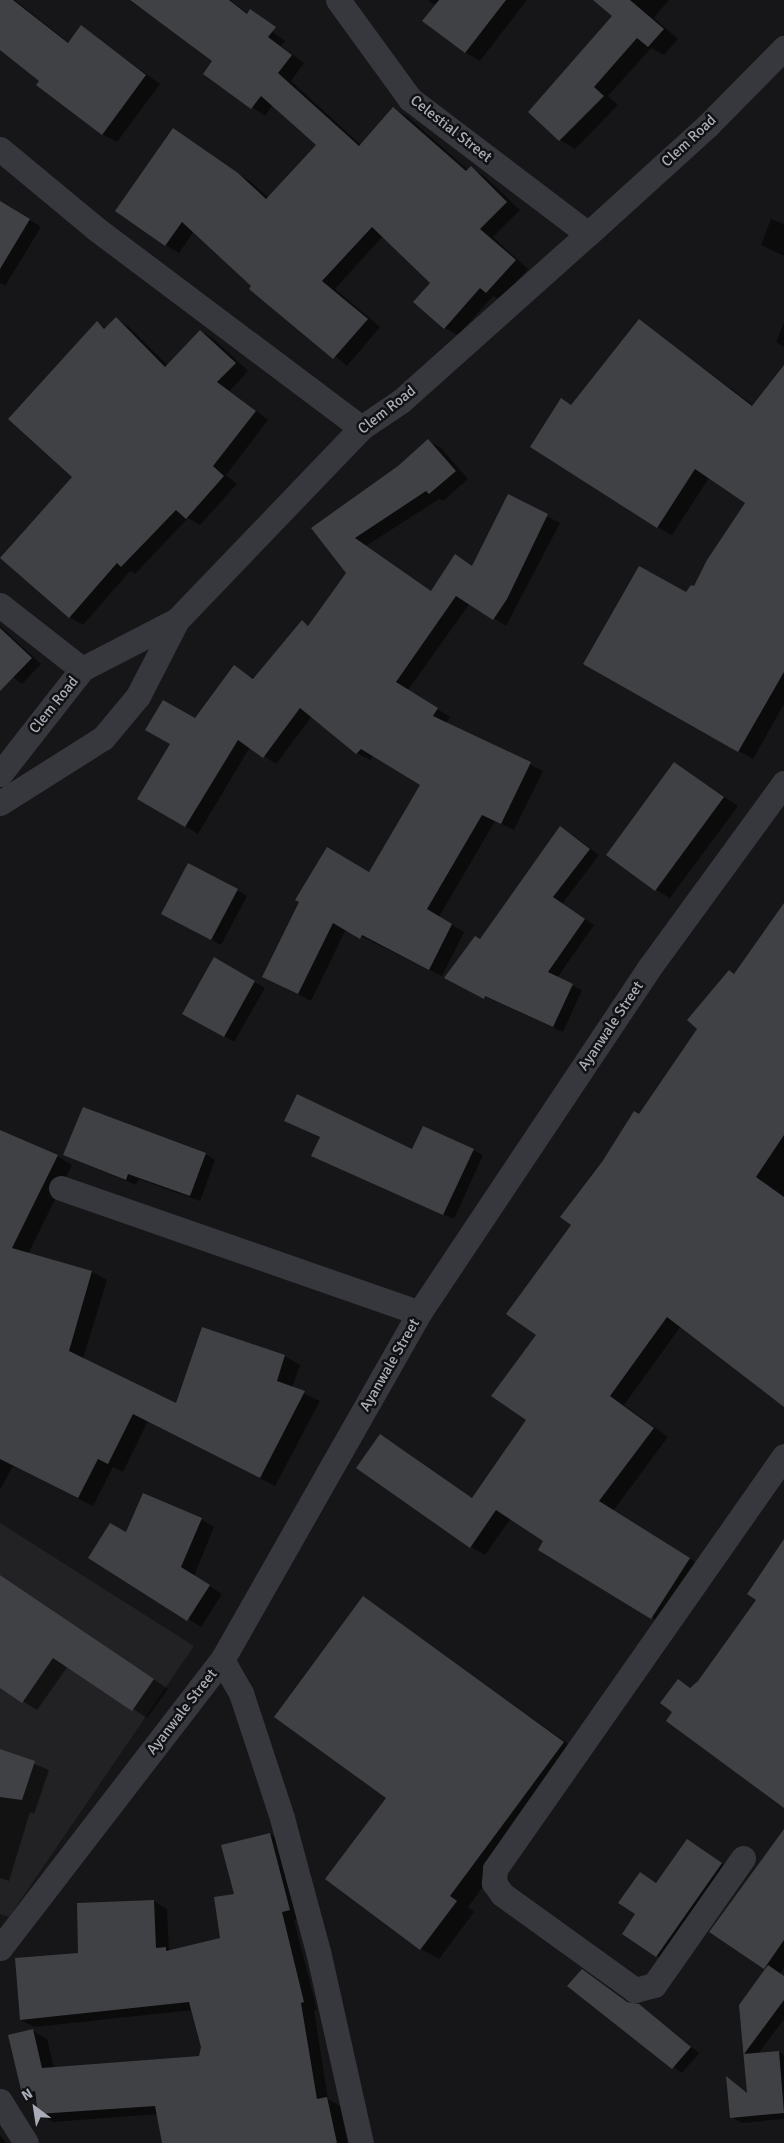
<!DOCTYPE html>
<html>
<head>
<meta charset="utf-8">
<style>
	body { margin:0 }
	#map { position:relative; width:784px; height:2143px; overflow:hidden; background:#161618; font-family:Signika,sans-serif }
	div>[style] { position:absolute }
	.built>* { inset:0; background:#222225 }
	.shadow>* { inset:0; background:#0007 }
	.building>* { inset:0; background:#404145 }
	.minor>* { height:25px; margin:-12.5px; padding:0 12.5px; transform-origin:12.5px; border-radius:12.5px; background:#37383d }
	span { translate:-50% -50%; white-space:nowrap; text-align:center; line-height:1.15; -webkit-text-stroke:5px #111113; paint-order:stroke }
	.street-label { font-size:15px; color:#a8adb8 }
	.north { position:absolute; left:10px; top:2083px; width:50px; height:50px; -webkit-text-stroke:4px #111113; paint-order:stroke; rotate:329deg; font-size:14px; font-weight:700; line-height:20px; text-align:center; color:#a8adb8 }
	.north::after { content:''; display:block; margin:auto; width:18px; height:22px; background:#a8adb8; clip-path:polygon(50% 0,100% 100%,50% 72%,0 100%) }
</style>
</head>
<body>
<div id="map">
	<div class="built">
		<i style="clip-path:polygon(0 1523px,194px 1646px,9px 1917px,0 1914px)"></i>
	</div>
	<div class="shadow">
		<i style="clip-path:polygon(0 0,15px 0,69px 43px,81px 27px,160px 84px,117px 142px,102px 134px,0 48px)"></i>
		<i style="clip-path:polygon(129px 0,230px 0,285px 41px,281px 46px,304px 63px,291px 81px,361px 145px,393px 109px,407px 116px,468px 170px,471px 168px,484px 176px,520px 210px,493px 237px,528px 269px,500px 300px,493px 296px,458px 335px,445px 328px,432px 283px,383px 236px,335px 289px,380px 327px,347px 366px,251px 288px,253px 286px,194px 231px,179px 253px,165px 245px,187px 138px,251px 182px,269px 198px,318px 145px,273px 105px,265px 116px,204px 74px,214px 61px)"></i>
		<i style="clip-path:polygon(428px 0,527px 0,480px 61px,465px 52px,436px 6px)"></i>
		<i style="clip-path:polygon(599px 0,669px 0,654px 18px,678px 39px,664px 55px,651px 48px,608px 96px,618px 105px,575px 149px,560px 140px,529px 112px,614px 16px)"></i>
		<i style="clip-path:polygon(0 202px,41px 227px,5px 286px,0 283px)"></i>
		<i style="clip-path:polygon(771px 219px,784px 224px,784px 256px,761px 245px)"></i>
		<i style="clip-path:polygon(116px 319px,129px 327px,168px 366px,201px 331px,214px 339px,248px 371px,230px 391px,268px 420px,226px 475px,237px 484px,200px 525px,188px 518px,135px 574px,130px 571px,83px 625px,69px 617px,74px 477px,97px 323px,106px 328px)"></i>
		<i style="clip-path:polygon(639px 320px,754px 406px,784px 367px,784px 704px,753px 759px,585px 664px,695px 588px,746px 502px,709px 478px,672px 535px,657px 527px,572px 406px)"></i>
		<i style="clip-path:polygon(784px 323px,784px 347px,776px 342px)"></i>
		<i style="clip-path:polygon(428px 441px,441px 448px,468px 479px,443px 501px,439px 499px,366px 546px,432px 592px,473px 567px,508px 496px,560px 523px,506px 626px,470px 603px,408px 690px,450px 717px,446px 723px,543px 771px,514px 830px,495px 821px,439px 917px,464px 932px,442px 976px,346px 929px,311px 1001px,264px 977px,370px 874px,422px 784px,374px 755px,370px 760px,357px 753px,312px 716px,276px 764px,250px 747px,198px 834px,139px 799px,235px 667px,255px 679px,302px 622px,309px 626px,347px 573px,313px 528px,399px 467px)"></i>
		<i style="clip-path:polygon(0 626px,41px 664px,22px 684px,0 667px)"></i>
		<i style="clip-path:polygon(675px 763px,738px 806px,670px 898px,656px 890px)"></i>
		<i style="clip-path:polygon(570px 833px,599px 855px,562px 904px,594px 925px,557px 978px,582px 990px,563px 1032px,455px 983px,480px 940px)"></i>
		<i style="clip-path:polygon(237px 890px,247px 896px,221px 945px,173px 919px)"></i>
		<i style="clip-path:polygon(784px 905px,784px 1406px,681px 1326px,624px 1405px,668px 1437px,613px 1511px,703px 1567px,666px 1627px,511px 1518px,485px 1555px,471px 1547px,395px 1444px,473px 1499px,527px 1420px,537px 1335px,572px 1224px,639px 1116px,699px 1029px,730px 971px,735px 974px)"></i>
		<i style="clip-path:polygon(214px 959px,265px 988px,234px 1042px,184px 1013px)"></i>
		<i style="clip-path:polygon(286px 1121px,413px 1150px,473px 1150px,483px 1155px,454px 1219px,323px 1161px,321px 1138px)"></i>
		<i style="clip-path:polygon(0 1144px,57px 1156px,72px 1165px,28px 1254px,92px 1272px,107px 1280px,83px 1359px,177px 1405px,203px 1329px,285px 1356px,300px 1365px,292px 1388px,320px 1401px,275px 1486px,148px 1421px,123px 1472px,113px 1467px,93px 1506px,13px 1466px,0 1490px)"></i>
		<i style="clip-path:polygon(205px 1154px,215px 1160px,200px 1201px,139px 1179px,136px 1185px,64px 1155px)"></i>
		<i style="clip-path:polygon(201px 1519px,214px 1527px,194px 1576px,222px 1594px,201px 1627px,90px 1558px,126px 1534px)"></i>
		<i style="clip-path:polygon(0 1575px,168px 1689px,147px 1718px,68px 1666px,37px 1710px,0 1687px)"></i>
		<i style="clip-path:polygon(363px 1597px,581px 1753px,468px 1907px,474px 1912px,439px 1959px,421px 1949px,388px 1798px)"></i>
		<i style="clip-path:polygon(0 1750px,49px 1770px,34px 1814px,30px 1812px,9px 1881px,0 1878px)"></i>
		<i style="clip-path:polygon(784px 1830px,784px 1968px,780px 1974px,784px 1976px,784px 2019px,758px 2054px,779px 2052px,784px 2055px,784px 2119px,742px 2123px,732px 2117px,728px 2078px,751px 2098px,740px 2005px,767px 1969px,710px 1932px)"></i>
		<i style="clip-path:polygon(270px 1834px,283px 1842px,303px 1918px,294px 1920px,317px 2010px,314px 2010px,328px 2099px,340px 2106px,348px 2143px,163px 2143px,157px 2114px,53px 2122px,39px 2114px,38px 2101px,23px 2093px,33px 2031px,47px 2039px,54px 2068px,208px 2056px,193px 2010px,34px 2027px,21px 2020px,80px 1954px,154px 1901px,167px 1909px,169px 1950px,172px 1951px,221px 1938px,235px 1895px)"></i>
		<i style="clip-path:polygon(702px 1850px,736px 1873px,672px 1964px,657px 1956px,637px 1914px,640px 1874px,658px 1884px)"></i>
		<i style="clip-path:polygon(569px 1986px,639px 2005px,699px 2053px,682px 2073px)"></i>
		<i style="clip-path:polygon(0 2135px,6px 2143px,0 2143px)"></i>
	</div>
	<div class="building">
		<i style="clip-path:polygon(0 0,13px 0,68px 43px,81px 25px,146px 75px,102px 135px,36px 85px,39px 81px,0 50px)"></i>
		<i style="clip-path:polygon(130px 0,229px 0,247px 14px,250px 9px,276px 27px,268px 37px,292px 55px,278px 73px,359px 146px,393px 107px,466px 171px,471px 166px,507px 202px,480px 229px,516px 260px,486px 293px,480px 288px,444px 329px,413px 302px,430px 283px,372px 227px,322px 281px,368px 319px,333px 359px,249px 289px,251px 286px,182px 222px,165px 246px,115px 211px,173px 128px,238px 173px,266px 199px,316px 145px,261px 96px,251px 109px,203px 74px,212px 61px)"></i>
		<i style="clip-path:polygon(439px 0,506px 0,465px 53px,422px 21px)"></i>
		<i style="clip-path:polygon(593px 0,630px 0,664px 29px,648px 47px,637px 38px,594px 87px,604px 96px,559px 141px,528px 112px,612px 16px)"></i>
		<i style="clip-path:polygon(0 201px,30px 219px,0 269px)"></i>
		<i style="clip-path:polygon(116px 317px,165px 367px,200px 330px,236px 363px,217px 382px,256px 411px,213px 466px,224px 476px,186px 519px,176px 510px,121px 567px,117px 563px,69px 618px,0 558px,72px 477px,8px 419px,97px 321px,104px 329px)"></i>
		<i style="clip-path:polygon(639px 319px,752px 406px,784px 365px,784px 672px,738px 752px,583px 664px,639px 566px,686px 592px,691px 585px,694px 586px,707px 560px,745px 503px,695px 469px,657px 528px,530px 447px,561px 398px,571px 405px)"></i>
		<i style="clip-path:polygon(428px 439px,456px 471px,429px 494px,426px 491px,355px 538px,431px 591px,455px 554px,472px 566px,508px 494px,548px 514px,507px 599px,493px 620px,456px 596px,396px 682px,438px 708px,433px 716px,531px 762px,501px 824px,482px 815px,427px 909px,452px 924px,429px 970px,362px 935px,360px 939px,333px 923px,298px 994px,262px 977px,299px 902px,295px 900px,327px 847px,369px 872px,420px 785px,361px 749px,356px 754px,300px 708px,263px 758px,238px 740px,185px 827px,137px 799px,170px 744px,145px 730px,163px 700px,195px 718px,234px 665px,253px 679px,302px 620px,308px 626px,346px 573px,311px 528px,398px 466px)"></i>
		<i style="clip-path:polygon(0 628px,32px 658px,0 691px)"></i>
		<i style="clip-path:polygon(674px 762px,724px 797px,655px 891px,606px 855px)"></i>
		<i style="clip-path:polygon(560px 826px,590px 849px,553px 897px,585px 919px,548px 972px,573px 984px,553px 1027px,485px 996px,484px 999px,444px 978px,475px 936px,480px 939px)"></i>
		<i style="clip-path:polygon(188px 863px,238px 889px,211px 940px,161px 914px)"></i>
		<i style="clip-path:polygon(784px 903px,784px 1135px,756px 1177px,784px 1197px,784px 1407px,667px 1317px,610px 1396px,654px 1428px,599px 1501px,690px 1558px,651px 1619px,538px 1550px,543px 1541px,496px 1510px,470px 1548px,356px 1468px,380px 1434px,472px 1498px,526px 1420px,491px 1396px,536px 1335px,506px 1314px,571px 1225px,560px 1217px,602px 1162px,634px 1111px,639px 1114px,697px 1029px,687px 1020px,729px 970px,734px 974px)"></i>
		<i style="clip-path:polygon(214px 957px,255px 981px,224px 1037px,182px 1014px)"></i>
		<i style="clip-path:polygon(297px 1094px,412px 1149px,423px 1126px,474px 1149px,443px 1215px,311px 1156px,320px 1137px,284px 1121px)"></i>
		<i style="clip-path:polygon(83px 1107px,206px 1153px,190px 1196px,128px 1174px,126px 1180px,63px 1155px)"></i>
		<i style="clip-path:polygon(0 1130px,58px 1155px,12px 1248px,92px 1271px,69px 1351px,176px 1403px,202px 1327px,285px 1355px,277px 1381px,305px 1391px,260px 1478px,133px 1414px,108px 1464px,98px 1459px,78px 1498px,0 1459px)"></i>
		<i style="clip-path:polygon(143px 1493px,202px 1518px,181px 1567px,210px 1585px,187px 1621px,88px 1558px,110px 1523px,126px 1532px)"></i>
		<i style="clip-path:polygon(784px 1539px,784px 1808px,666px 1721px,672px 1712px,660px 1703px,678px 1679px,690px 1688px,698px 1681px,756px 1600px,747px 1594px)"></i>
		<i style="clip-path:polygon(0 1575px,154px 1679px,132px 1711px,53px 1658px,22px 1703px,0 1688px)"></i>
		<i style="clip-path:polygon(363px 1596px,564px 1742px,450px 1896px,457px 1901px,420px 1950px,325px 1879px,386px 1798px,274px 1717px)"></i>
		<i style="clip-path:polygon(0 1749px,35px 1761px,22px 1800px,0 1797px)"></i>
		<i style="clip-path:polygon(784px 1829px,784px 1940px,764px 1969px,709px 1932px)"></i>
		<i style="clip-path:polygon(270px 1833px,290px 1910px,282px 1912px,304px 2002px,301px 2003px,317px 2099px,327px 2097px,337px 2143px,162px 2143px,155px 2106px,38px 2114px,35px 2091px,22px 2094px,8px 2035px,33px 2029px,42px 2068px,199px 2056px,201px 2047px,189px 2002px,20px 2020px,15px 1958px,78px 1953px,77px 1903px,154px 1900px,156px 1948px,166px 1947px,166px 1951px,220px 1938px,214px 1897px,234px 1894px,221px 1845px)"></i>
		<i style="clip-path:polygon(687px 1839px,722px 1863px,656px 1957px,622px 1934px,635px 1914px,618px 1903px,640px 1872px,656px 1883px)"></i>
		<i style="clip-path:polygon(768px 1965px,784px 1976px,784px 2000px,744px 2054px,779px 2051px,784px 2113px,730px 2118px,726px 2076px,747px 2093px,739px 2005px)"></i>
		<i style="clip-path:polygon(582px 1969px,627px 2002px,639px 2004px,691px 2047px,672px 2069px,567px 1986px)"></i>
	</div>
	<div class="minor">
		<i style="left:338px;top:0;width:122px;rotate:54deg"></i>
		<i style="left:410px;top:99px;width:223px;rotate:37.2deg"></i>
		<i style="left:0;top:149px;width:124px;rotate:39.7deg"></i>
		<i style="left:95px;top:228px;width:333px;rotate:36.9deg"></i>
		<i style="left:0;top:605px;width:104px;rotate:38deg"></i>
		<i style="left:0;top:774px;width:133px;rotate:-52deg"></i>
		<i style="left:82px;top:669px;width:107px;rotate:-27.3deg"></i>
		<i style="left:177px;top:620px;width:266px;rotate:-46.2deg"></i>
		<i style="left:361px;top:428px;width:48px;rotate:-34deg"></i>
		<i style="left:401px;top:401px;width:251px;rotate:-41.8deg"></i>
		<i style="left:588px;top:234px;width:161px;rotate:-42.2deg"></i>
		<i style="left:707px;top:126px;width:110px;rotate:-45.4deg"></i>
		<i style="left:0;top:803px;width:122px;rotate:-32.3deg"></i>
		<i style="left:103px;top:738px;width:55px;rotate:-50.2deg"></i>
		<i style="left:138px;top:696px;width:85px;rotate:-62.8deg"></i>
		<i style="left:61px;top:1188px;width:379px;rotate:19.2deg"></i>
		<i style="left:222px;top:1660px;width:38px;rotate:60deg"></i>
		<i style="left:241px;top:1693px;width:132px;rotate:71.8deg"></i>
		<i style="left:282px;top:1818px;width:138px;rotate:74.9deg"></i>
		<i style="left:318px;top:1951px;width:197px;rotate:77.4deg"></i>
		<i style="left:743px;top:1858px;width:155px;rotate:125deg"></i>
		<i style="left:654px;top:1985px;width:20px;rotate:165deg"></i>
		<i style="left:635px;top:1990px;width:164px;rotate:-144.2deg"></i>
		<i style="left:502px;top:1894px;width:14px;rotate:-126deg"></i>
		<i style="left:494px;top:1883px;width:14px;rotate:-86deg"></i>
		<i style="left:495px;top:1869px;width:504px;rotate:-55.02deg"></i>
		<i style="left:0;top:1948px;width:364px;rotate:-52.4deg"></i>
		<i style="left:222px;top:1660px;width:399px;rotate:-60.4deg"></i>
		<i style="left:419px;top:1313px;width:415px;rotate:-56.3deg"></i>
		<i style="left:649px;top:968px;width:229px;rotate:-53.9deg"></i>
		<i style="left:0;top:2101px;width:49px;rotate:58.2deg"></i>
	</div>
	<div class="street-label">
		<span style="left:451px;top:129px;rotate:38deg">Celestial Street</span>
		<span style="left:689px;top:141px;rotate:-43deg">Clem Road</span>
		<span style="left:387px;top:410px;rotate:-38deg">Clem Road</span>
		<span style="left:54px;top:705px;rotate:-51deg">Clem Road</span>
		<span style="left:611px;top:1026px;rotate:-56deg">Ayanwale Street</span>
		<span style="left:390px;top:1365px;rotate:-60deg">Ayanwale Street</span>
		<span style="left:182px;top:1712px;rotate:-52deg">Ayanwale Street</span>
	</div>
	<div class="north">N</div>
</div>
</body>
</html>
